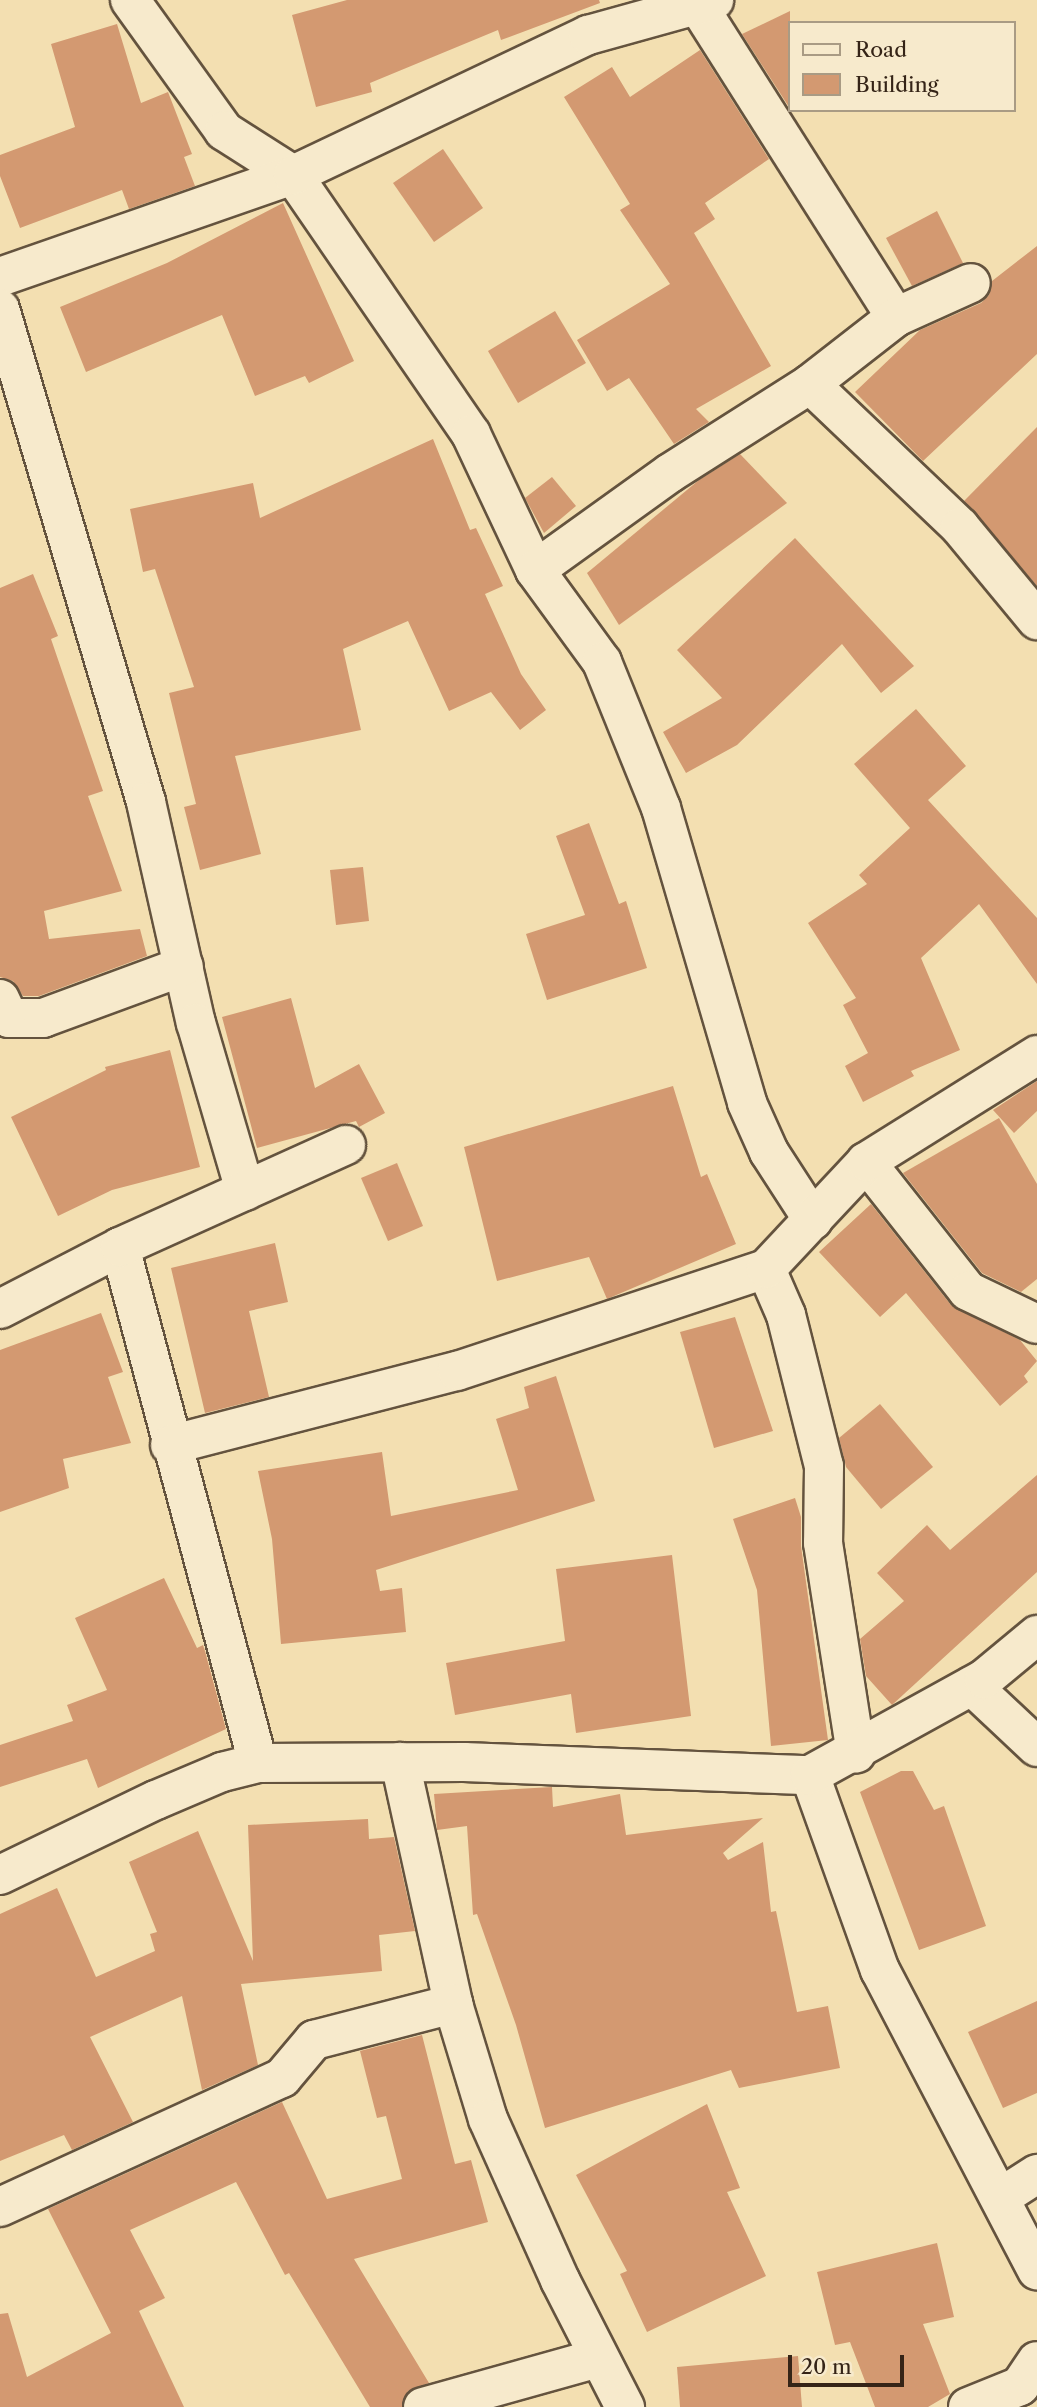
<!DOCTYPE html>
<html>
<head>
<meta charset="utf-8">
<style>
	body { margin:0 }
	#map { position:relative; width:1037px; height:2407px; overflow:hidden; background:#f3dfb1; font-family:"Libre Caslon Text",serif }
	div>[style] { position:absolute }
	.building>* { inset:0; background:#d39971 }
	.roads { filter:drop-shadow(2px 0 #64533e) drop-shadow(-2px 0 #64533e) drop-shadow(0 2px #64533e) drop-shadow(0 -2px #64533e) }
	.minor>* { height:38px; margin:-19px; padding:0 19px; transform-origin:19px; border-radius:19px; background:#f7eacc }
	span { translate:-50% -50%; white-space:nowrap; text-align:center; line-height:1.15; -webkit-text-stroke:7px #f7eacc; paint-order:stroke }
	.legend { position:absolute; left:788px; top:21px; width:228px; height:91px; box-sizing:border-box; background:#f7eacc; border:2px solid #a99b84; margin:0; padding:9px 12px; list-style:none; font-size:21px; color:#352417 }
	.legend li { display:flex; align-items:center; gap:14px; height:35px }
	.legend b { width:35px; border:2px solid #a99b84 }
	.scale { position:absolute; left:788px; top:2355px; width:116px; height:32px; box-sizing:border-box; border:4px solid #352417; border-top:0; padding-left:9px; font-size:21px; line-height:24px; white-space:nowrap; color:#352417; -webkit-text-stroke:5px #f7eacc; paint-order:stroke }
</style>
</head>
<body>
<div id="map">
	<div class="building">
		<i style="clip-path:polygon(347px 0,599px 0,600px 3px,501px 40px,498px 30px,370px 83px,372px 92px,316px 107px,292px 15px)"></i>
		<i style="clip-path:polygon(790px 11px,790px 107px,789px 107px,742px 34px)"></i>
		<i style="clip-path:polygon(117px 24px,141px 103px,168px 92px,192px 154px,184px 157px,195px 186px,129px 209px,122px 190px,20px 228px,0 176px,0 155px,75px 127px,51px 44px)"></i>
		<i style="clip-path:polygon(700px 50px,769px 159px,705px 203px,715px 219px,694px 233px,771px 366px,696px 409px,709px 422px,674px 444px,629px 378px,607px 391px,577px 340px,670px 284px,620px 210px,630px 204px,564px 97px,612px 67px,630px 97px)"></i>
		<i style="clip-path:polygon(443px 149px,483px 208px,434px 242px,393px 183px)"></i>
		<i style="clip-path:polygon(283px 203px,354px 361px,309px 383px,305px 376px,255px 396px,222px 315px,86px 372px,60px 307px,167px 263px)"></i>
		<i style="clip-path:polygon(937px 211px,963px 263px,912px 286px,886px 238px)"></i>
		<i style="clip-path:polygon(1037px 246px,1037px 354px,923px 461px,855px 392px,920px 330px,981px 303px,989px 295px,992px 281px)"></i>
		<i style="clip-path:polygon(555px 311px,586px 363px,518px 403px,488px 351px)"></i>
		<i style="clip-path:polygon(1037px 427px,1037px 586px,964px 501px)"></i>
		<i style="clip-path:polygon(433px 439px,470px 530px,476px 528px,503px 586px,485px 594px,521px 674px,546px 710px,520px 730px,491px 692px,449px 711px,408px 621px,343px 649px,361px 730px,235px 756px,261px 854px,200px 870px,184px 807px,196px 804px,169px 693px,194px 687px,155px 569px,143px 572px,130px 509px,253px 483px,260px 518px)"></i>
		<i style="clip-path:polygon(740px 454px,787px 503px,619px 625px,587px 573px,699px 480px)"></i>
		<i style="clip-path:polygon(552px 477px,576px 506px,544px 533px,525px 498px)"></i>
		<i style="clip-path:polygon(795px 538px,914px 666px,881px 693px,842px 644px,737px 745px,686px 773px,663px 732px,722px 698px,677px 650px)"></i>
		<i style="clip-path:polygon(33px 574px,58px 636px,51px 639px,103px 791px,88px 796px,122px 891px,44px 911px,49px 939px,140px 929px,147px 956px,39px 996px,23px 996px,13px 981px,0 977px,0 588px)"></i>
		<i style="clip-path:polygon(916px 709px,966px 766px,928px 800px,1037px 918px,1037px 984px,979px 904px,921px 958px,960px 1050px,911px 1071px,914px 1076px,863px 1102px,845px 1066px,868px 1053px,843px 1005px,856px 998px,808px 923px,867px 884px,859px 875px,910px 828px,854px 764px)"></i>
		<i style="clip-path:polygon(589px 823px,619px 904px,626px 901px,647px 968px,547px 1000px,526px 934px,585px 915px,556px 836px)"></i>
		<i style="clip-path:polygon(363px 867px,369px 921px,336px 925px,330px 870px)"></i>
		<i style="clip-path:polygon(291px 998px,315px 1088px,359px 1064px,385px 1113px,359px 1127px,356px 1121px,257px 1148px,222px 1017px)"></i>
		<i style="clip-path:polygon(170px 1050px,200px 1167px,112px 1190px,58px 1216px,11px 1117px,106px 1070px,105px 1067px)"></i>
		<i style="clip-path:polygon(1037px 1081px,1037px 1111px,1014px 1133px,993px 1110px)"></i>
		<i style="clip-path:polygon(673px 1086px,701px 1177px,707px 1174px,736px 1244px,607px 1299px,589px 1257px,497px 1281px,464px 1147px)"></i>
		<i style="clip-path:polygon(999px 1118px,1037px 1184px,1037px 1279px,1021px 1292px,982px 1273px,903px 1173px)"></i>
		<i style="clip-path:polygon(397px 1163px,423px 1226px,388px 1241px,361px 1178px)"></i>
		<i style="clip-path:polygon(871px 1204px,951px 1305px,1020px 1340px,1037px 1361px,1024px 1376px,1028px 1382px,1000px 1406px,906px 1293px,880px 1317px,819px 1252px)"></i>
		<i style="clip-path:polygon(275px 1243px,288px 1302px,249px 1311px,269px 1397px,205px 1413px,171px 1268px)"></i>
		<i style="clip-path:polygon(101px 1313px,123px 1372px,108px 1377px,131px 1443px,63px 1459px,69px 1488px,0 1512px,0 1350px)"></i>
		<i style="clip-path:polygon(735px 1317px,773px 1431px,714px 1448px,680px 1332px)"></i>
		<i style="clip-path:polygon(556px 1376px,595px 1501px,376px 1570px,380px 1591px,402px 1588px,406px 1632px,281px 1644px,272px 1539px,258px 1471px,382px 1452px,391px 1516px,518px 1490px,496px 1419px,529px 1408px,524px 1387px)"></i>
		<i style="clip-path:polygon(880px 1404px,933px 1467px,881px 1509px,846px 1467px,839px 1438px)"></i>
		<i style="clip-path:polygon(1037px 1475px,1037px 1572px,892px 1705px,866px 1676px,860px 1639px,904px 1601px,877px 1573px,927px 1525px,950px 1550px)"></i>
		<i style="clip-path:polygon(795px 1498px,801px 1517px,801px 1546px,828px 1740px,771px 1746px,757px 1590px,733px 1519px)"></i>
		<i style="clip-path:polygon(672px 1555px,691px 1716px,576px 1733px,571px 1694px,455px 1715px,446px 1663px,565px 1641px,556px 1569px)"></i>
		<i style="clip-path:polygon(164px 1578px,197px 1648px,203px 1645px,205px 1651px,226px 1729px,98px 1788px,87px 1759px,0 1787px,0 1745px,73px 1721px,67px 1705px,107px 1690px,75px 1618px)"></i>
		<i style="clip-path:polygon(901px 1771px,913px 1771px,934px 1810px,944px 1806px,986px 1926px,919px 1950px,860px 1792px)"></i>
		<i style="clip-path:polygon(552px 1787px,553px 1807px,620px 1794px,626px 1835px,763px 1818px,723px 1853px,728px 1860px,763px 1842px,771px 1912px,776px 1911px,797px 2012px,828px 2006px,840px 2068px,739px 2088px,731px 2070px,545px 2128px,516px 2025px,477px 1914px,473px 1915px,467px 1826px,437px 1830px,434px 1794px)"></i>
		<i style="clip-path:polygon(368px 1819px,369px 1839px,394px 1837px,415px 1931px,379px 1935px,382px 1971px,241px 1984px,258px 2065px,202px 2090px,182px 1996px,90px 2037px,133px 2122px,72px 2150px,64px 2135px,0 2161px,0 1914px,57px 1888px,96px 1977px,155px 1951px,150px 1934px,157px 1932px,129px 1862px,198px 1831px,253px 1961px,248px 1825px)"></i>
		<i style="clip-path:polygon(1037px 2001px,1037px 2093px,1003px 2108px,968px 2032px)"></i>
		<i style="clip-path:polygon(422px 2035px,455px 2164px,471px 2160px,488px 2222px,354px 2259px,429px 2383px,408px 2391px,402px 2407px,370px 2407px,289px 2273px,285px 2275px,236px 2182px,130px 2230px,165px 2298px,139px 2311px,184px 2407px,0 2407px,0 2314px,8px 2313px,27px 2377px,111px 2333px,48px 2209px,282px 2102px,327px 2199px,402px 2179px,386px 2116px,377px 2118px,360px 2051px)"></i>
		<i style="clip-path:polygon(707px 2104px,740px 2188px,727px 2192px,766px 2276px,647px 2332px,620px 2274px,627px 2271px,576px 2175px)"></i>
		<i style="clip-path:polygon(937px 2243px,954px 2317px,923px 2324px,950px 2394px,928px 2407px,875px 2407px,850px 2342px,835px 2345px,817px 2272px)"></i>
		<i style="clip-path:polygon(798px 2356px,802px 2407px,680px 2407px,677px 2367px)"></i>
	</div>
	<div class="roads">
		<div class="minor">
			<i style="left:130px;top:0;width:161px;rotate:54.3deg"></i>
			<i style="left:224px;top:131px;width:82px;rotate:32.5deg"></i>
			<i style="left:293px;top:175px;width:314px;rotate:55.5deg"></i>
			<i style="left:471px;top:434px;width:150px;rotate:64.8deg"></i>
			<i style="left:535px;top:570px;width:114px;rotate:53.9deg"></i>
			<i style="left:602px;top:662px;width:157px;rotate:68deg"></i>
			<i style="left:661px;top:808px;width:307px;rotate:73.7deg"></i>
			<i style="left:747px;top:1103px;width:54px;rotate:65.8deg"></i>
			<i style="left:769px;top:1152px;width:81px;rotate:57.1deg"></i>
			<i style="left:697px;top:4px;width:371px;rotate:57.6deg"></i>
			<i style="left:0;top:277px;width:310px;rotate:-19.2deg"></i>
			<i style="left:293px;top:175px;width:327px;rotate:-25.4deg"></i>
			<i style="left:588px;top:35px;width:131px;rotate:-15.5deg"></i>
			<i style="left:0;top:309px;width:514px;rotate:73.5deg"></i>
			<i style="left:146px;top:802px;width:227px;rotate:77.3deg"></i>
			<i style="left:196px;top:1023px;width:175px;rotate:73.7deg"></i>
			<i style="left:810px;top:384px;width:207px;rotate:43.6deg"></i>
			<i style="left:960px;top:527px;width:121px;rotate:50.4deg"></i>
			<i style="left:535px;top:570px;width:166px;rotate:-35.7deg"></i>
			<i style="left:670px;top:473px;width:166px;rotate:-32.4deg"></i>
			<i style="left:810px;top:384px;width:109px;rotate:-37.9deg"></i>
			<i style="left:896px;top:317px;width:82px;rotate:-24.4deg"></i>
			<i style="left:0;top:999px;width:21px;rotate:65deg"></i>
			<i style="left:9px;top:1018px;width:34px"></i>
			<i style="left:43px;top:1018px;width:150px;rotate:-20.2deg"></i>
			<i style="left:866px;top:1162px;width:164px;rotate:51.7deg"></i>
			<i style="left:968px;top:1291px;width:76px;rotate:25.6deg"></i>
			<i style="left:120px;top:1247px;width:534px;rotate:75.03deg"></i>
			<i style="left:766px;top:1269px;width:50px;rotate:66.5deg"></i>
			<i style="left:786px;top:1315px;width:156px;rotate:75.9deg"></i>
			<i style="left:824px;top:1466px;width:77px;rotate:90.7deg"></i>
			<i style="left:823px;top:1543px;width:213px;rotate:81.1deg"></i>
			<i style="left:0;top:1309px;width:135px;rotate:-27.3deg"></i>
			<i style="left:120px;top:1247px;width:248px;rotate:-24.3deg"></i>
			<i style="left:170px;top:1445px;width:296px;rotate:-14.5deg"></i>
			<i style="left:457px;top:1371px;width:325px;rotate:-18.3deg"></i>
			<i style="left:766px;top:1269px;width:146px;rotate:-46.9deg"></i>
			<i style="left:866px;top:1162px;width:202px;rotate:-32deg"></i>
			<i style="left:972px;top:1686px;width:89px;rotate:43.2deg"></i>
			<i style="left:400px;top:1762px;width:248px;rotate:77.6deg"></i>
			<i style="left:453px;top:2004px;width:120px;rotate:73.1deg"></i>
			<i style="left:488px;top:2119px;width:176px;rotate:65.9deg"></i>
			<i style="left:560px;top:2280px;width:143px;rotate:62.9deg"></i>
			<i style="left:810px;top:1775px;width:207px;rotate:70.3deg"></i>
			<i style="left:880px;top:1970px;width:339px;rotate:62.4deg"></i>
			<i style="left:0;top:1875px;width:173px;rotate:-25.7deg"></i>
			<i style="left:156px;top:1800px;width:72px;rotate:-23deg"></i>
			<i style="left:222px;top:1772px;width:37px;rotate:-14deg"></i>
			<i style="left:258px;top:1763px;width:206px;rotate:-0.3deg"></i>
			<i style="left:464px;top:1762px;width:346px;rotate:2.2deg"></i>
			<i style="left:810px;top:1775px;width:199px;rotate:-28.9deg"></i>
			<i style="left:984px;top:1679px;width:69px;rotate:-39.7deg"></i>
			<i style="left:1001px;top:2197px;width:43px;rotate:-32.6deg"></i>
			<i style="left:0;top:2207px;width:310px;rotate:-24.6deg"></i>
			<i style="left:282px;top:2078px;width:50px;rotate:-49.9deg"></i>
			<i style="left:314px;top:2040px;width:144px;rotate:-14.5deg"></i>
			<i style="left:423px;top:2407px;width:182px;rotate:-15.6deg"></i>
			<i style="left:968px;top:2407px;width:56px;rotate:-22deg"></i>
			<i style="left:1020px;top:2386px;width:30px;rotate:-56deg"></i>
		</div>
	</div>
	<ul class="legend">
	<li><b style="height:9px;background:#f7eacc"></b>Road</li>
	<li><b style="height:19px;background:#d39971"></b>Building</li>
	</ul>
	<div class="scale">20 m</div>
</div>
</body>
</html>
